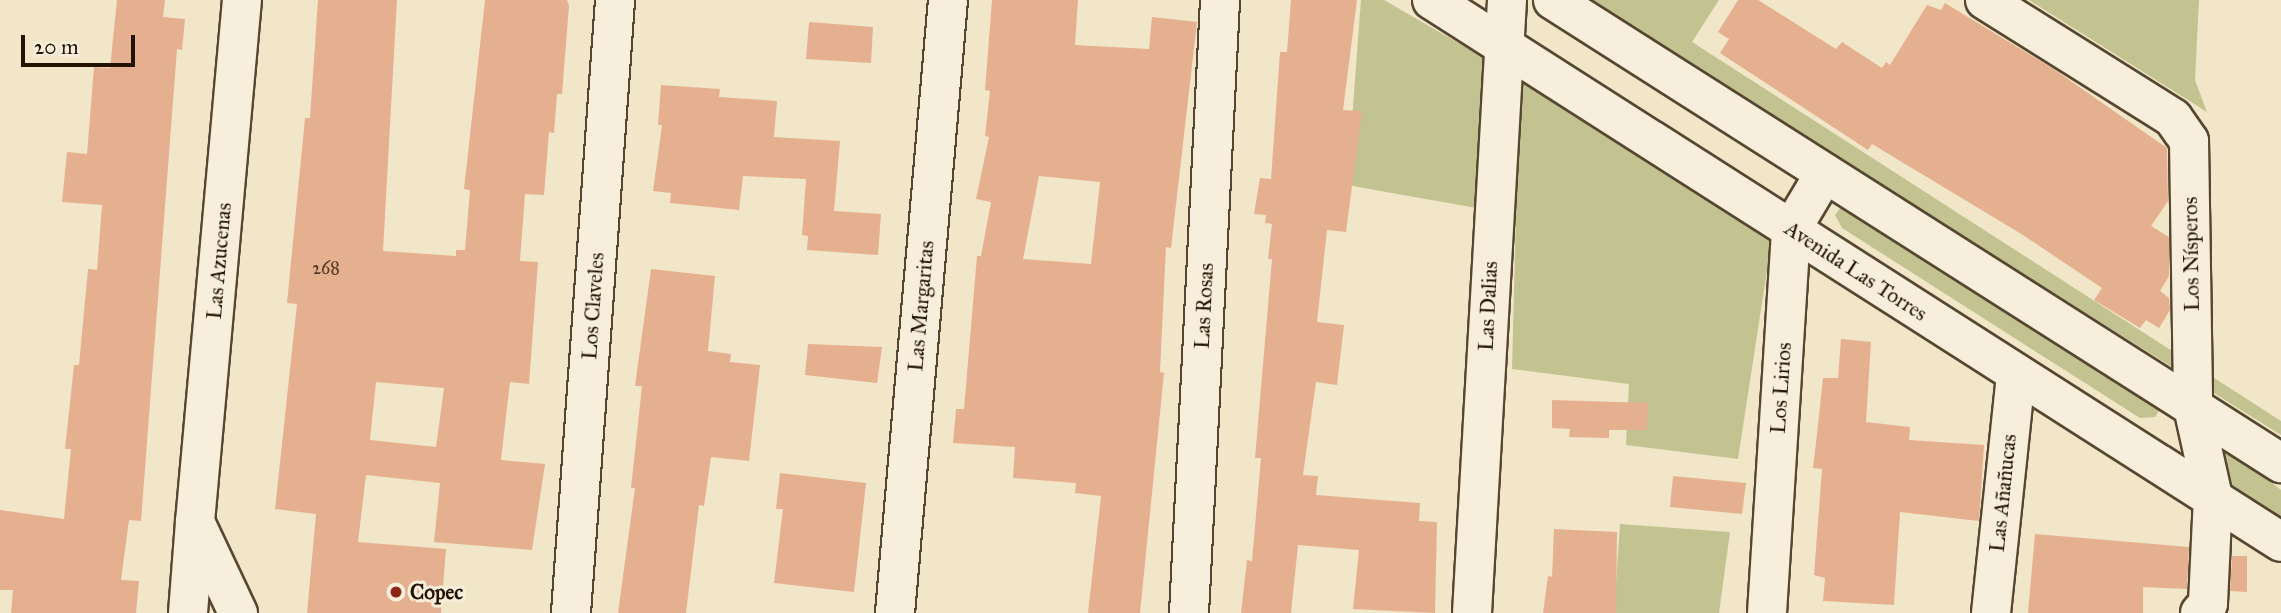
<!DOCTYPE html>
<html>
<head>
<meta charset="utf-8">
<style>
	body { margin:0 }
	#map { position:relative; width:2281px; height:613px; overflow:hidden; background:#f2e6c8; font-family:"IM FELL Great Primer",serif }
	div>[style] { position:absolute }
	.green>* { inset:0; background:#c2c391 }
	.building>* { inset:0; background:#e5b08f }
	.roads { filter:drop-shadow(2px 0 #574732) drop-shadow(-2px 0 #574732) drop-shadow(0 2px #574732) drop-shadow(0 -2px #574732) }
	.minor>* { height:38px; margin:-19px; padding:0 19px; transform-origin:19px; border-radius:19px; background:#f7efdb }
	.tertiary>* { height:38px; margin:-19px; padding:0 19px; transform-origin:19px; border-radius:19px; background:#f7efdb }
	.dots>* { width:19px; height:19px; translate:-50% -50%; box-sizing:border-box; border:4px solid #f7efdb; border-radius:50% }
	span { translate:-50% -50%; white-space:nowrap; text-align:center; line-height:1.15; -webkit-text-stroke:6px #f7efdb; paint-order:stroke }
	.number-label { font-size:18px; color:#543a24 }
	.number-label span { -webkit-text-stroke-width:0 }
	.street-label { font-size:21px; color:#231200 }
	.poi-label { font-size:21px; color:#231200; font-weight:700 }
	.left { translate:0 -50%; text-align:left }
	.scale { position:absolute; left:21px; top:35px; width:114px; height:32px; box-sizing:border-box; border:4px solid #231200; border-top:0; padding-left:9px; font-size:21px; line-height:24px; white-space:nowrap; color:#231200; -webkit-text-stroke:5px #f7efdb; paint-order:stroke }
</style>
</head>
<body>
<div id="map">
	<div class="green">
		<i style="clip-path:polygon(1361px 0,1384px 0,1524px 81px,1772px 238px,1738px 459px,1626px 445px,1629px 384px,1512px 369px,1516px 215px,1347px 185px)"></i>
		<i style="clip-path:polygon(1585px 0,1719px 0,1692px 42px,2281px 421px,2281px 435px)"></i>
		<i style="clip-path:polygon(2029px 0,2199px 0,2195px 80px,2207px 112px)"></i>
		<i style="clip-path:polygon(1843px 204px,2163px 405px,2155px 417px,2140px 418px,1842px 228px,1835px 215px)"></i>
		<i style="clip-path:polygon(2214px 437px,2281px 490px,2281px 524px,2218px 479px)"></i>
		<i style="clip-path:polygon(1620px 524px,1730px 532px,1719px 613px,1614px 613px)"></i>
	</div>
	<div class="building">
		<i style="clip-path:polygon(117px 0,165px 0,163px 17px,185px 19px,182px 50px,177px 49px,141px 521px,129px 520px,121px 580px,139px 581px,136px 613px,11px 613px,13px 590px,0 590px,0 510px,64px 519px,71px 449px,65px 449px,74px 365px,79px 365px,88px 269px,97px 270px,102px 205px,62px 202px,67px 152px,87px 154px,94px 67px,110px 68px)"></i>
		<i style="clip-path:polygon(evenodd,318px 0,397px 0,383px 251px,456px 256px,456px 250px,465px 250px,470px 190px,464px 189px,485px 0,567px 0,569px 6px,562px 94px,557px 94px,554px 133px,549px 132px,544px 195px,525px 194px,520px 261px,538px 262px,529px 384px,510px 382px,501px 460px,545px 464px,532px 550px,434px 542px,440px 483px,366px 475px,358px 542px,446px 549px,441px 613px,307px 613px,316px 514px,275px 509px,297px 304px,287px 303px,305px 118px,310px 118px,318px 0,376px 382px,444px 388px,436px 447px,370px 440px,376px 382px)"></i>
		<i style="clip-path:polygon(evenodd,992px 0,1078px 0,1075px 45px,1149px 49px,1152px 17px,1197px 22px,1171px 248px,1166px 247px,1160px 372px,1164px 373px,1140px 613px,1088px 613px,1101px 496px,1075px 493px,1076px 483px,1013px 478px,1015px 447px,953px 443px,956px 409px,964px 409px,977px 256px,981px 256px,991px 202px,976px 199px,989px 137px,985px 136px,990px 91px,985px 90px,992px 0,1039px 176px,1100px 182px,1091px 264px,1023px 259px,1039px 176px)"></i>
		<i style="clip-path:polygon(1291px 0,1357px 0,1343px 110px,1362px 111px,1346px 232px,1327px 230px,1317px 322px,1344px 325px,1337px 385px,1316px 382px,1303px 475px,1318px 476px,1316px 495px,1420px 503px,1419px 521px,1437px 522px,1435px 613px,1353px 609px,1359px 550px,1298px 545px,1291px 613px,1241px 613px,1247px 560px,1252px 561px,1261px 458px,1255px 458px,1272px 259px,1268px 259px,1272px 224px,1265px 223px,1266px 215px,1254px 214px,1260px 178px,1271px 179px,1280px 52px,1287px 52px)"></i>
		<i style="clip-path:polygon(1738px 0,1758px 0,1836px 49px,1842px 42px,1882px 68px,1886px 62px,1890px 65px,1927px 5px,1941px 10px,1945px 3px,2055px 70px,2167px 148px,2168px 201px,2151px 226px,2169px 237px,2169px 276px,2160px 291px,2169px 298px,2170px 310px,2159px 328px,2146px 320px,2140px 328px,2094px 300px,2102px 288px,2023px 235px,1872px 144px,1868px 150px,1720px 53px,1729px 39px,1718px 32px)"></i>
		<i style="clip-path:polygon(809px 22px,873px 27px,871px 63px,806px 59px)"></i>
		<i style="clip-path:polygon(661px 85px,720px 89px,719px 97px,777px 101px,774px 137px,840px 141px,834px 211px,881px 214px,878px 255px,807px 250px,808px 236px,802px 235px,806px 179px,743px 176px,739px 210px,670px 203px,671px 193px,653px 191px,662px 125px,658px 125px)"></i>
		<i style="clip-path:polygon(651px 269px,715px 276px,708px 351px,731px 354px,730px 362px,760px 365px,749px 461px,711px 457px,704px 506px,699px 505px,686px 613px,618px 613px,635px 488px,631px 488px,642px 386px,635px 386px)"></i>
		<i style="clip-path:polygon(1841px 339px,1871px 342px,1866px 422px,1910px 427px,1909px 440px,1984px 445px,1979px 521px,1900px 512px,1894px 605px,1823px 601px,1825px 578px,1814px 575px,1822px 469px,1813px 468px,1817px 434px,1823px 378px,1838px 378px)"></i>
		<i style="clip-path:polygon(808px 344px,882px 347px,877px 383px,805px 375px)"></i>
		<i style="clip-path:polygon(1552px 400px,1648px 403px,1647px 430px,1609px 430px,1609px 438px,1569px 437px,1570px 429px,1552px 428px)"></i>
		<i style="clip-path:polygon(780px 473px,866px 483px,854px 592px,774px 583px,783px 509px,776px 509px)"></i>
		<i style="clip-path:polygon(1673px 476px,1746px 483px,1742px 514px,1670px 507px)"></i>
		<i style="clip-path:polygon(1554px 529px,1617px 532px,1616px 613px,1543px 613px,1548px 576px,1552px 577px)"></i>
		<i style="clip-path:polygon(2035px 534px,2189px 547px,2187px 589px,2143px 587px,2143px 613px,2028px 613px)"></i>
		<i style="clip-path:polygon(2232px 556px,2247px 556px,2247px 592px,2230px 591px)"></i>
	</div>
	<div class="roads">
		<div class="minor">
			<i style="left:1432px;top:0;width:1007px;rotate:32.55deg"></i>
			<i style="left:1553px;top:0;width:863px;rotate:32.46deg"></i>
			<i style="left:1985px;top:0;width:222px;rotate:32.1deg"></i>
			<i style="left:2173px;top:118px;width:28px;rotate:55deg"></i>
			<i style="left:2189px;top:141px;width:266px;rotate:89.1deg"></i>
			<i style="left:2193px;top:407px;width:92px;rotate:77.5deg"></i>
			<i style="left:2213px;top:497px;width:107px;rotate:92.7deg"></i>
			<i style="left:2208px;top:604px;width:12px;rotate:132deg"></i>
			<i style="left:188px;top:613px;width:91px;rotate:-85.6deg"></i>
			<i style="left:571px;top:613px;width:615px;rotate:-85.89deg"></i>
			<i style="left:895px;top:613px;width:615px;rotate:-85.06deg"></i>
			<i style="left:1189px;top:613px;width:614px;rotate:-87.1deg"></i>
			<i style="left:1472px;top:613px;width:614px;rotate:-86.73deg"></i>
			<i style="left:1767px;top:613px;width:384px;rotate:-86.4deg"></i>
			<i style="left:1791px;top:230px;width:66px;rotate:-59.2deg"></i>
			<i style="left:1991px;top:613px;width:240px;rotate:-84deg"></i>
		</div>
		<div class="tertiary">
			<i style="left:238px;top:613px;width:101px;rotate:-115.3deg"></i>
			<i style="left:195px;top:522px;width:524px;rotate:-84.86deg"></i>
		</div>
	</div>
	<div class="dots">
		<i style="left:396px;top:592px;background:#8f2418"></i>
	</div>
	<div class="number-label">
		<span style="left:326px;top:268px">268</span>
	</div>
	<div class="street-label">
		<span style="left:2191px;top:254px;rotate:-91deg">Los Nísperos</span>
		<span style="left:219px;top:261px;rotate:-85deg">Las Azucenas</span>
		<span style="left:1856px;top:271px;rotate:33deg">Avenida Las Torres</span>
		<span style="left:593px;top:306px;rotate:-86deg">Los Claveles</span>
		<span style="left:921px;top:306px;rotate:-85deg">Las Margaritas</span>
		<span style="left:1204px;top:306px;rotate:-87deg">Las Rosas</span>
		<span style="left:1488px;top:306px;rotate:-87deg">Las Dalias</span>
		<span style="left:1781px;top:388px;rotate:-86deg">Los Lirios</span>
		<span style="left:2003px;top:493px;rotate:-84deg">Las Añañucas</span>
	</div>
	<div class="poi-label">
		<span class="left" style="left:410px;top:592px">Copec</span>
	</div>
	<div class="scale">20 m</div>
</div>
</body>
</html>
